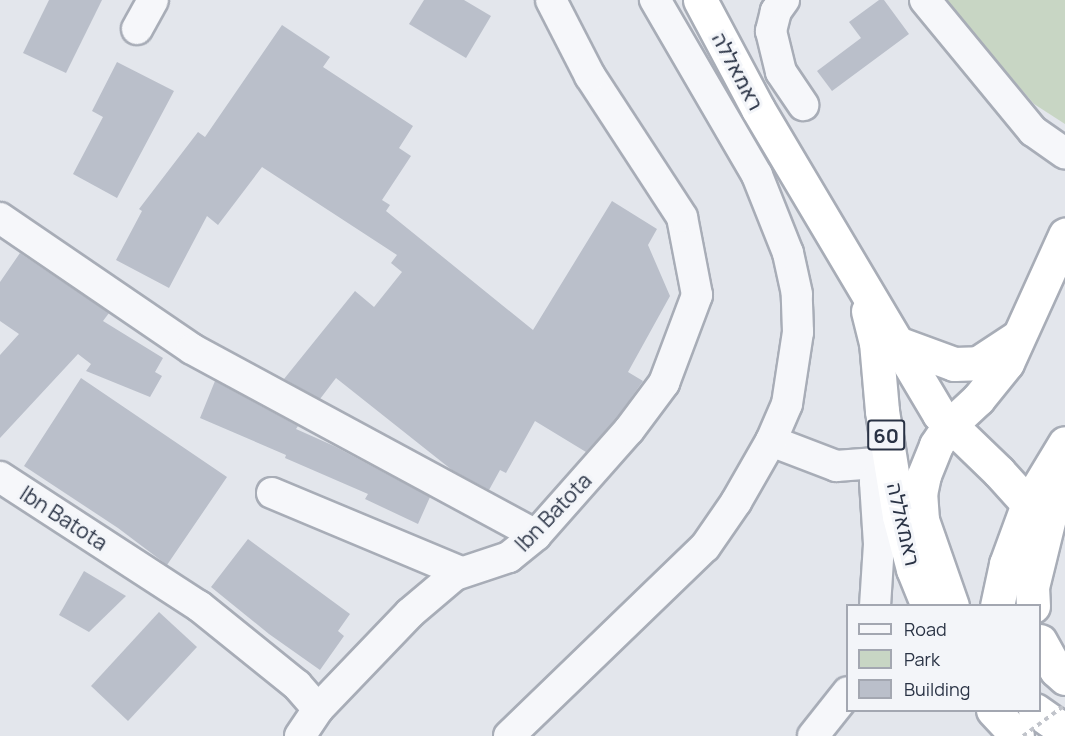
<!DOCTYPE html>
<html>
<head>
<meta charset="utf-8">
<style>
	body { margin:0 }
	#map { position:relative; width:1065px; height:736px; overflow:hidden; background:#e3e6ec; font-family:Manrope,Heebo,sans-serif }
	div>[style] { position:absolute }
	.green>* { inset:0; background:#c8d6c4 }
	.building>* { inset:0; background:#babfca }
	.roads { filter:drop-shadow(2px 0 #a8adb7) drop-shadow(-2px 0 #a8adb7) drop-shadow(0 2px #a8adb7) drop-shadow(0 -2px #a8adb7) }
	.minor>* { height:30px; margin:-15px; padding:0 15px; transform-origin:15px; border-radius:15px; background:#f6f7fa }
	.highway>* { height:33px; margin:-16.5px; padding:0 16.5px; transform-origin:16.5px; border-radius:16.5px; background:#fff }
	.path-bridge>* { height:4px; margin-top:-2px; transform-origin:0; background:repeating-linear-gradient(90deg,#c1c4cb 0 4.5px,transparent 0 9px) }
	span { translate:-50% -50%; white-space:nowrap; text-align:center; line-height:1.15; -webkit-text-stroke:6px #f3f5f9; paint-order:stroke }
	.shield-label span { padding:2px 4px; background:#f3f5f9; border:2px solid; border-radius:4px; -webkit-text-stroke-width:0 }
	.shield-label { font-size:20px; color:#2a3345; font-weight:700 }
	.street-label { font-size:21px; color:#2a3345 }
	.legend { position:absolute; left:846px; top:604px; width:195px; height:108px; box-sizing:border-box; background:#f3f5f9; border:2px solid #a3a7b1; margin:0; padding:8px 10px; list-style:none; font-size:18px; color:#2a3345 }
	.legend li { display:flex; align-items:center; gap:12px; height:30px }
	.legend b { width:30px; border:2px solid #a3a7b1 }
</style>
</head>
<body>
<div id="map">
	<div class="green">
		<i style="clip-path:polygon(945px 0,1065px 0,1065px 124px,1034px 104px)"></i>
	</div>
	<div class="building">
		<i style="clip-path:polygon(49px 0,102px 0,66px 73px,23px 53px)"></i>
		<i style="clip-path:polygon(424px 0,464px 0,491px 16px,466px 58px,409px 24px)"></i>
		<i style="clip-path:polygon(879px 0,884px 0,909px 34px,832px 91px,817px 71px,861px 38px,849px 22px)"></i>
		<i style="clip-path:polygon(282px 25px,330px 57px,323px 67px,413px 126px,399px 148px,411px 156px,382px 200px,390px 205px,386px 211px,533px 330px,612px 201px,657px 229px,648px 245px,670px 296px,628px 372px,643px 381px,616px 419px,586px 452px,535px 421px,506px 473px,500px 470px,489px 490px,452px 470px,336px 378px,320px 399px,284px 379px,355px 291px,374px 307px,402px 272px,391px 263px,397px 255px,262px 167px,218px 225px,207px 216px,169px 288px,116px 260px,142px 211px,139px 209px,198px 132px,205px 137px)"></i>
		<i style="clip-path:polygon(117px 62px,174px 91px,117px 198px,73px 174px,103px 117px,92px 111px)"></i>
		<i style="clip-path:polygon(20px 253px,109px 313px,103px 321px,163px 358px,155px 372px,162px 376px,150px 397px,86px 371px,91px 364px,78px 354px,0 438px,0 355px,19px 334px,0 321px,0 282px)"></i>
		<i style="clip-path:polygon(81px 378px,227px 477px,167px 565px,118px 528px,24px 466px)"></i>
		<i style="clip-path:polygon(215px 381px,298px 426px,296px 429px,334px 446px,430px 497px,418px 524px,365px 499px,368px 494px,285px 458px,286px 455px,200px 418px)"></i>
		<i style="clip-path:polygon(248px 539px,350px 614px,338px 631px,344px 636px,320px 670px,269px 634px,211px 587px)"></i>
		<i style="clip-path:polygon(84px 571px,126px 596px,89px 632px,59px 615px)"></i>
		<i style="clip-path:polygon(159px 612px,197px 647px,128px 721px,91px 686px)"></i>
	</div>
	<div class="roads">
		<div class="minor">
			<i style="left:784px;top:0;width:14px;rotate:126deg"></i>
			<i style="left:776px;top:11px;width:21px;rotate:104deg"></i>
			<i style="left:771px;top:31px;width:42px;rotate:76.3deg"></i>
			<i style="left:781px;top:72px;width:40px;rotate:56deg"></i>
			<i style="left:925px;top:0;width:170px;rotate:50.5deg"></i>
			<i style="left:1033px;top:131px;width:39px;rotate:35deg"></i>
			<i style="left:137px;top:29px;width:33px;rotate:-61deg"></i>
			<i style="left:0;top:218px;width:232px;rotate:34.3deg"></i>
			<i style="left:192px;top:349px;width:391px;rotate:28.4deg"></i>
			<i style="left:771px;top:441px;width:70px;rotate:21deg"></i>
			<i style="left:836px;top:466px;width:54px;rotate:-4.2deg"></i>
			<i style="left:0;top:477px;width:237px;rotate:33deg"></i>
			<i style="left:199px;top:606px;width:126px;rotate:38.9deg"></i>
			<i style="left:297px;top:685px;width:32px;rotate:49deg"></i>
			<i style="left:318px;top:709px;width:133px;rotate:-46.2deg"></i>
			<i style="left:410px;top:613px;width:59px;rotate:-40.2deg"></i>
			<i style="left:455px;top:575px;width:57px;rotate:-18.4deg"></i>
			<i style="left:509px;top:557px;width:35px;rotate:-39deg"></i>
			<i style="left:536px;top:535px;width:140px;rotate:-48.5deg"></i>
			<i style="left:629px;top:430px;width:59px;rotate:-53.3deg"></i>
			<i style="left:664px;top:383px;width:94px;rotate:-69.4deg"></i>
			<i style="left:697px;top:295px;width:79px;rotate:-100.9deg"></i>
			<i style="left:682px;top:217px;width:168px;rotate:-123.1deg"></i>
			<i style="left:590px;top:76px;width:85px;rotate:-117.2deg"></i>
			<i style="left:272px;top:493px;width:205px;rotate:22.7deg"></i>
			<i style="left:875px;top:606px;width:62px;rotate:-86.3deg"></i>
			<i style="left:879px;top:544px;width:62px;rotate:-93.7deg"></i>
			<i style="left:875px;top:482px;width:25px;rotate:-53deg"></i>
			<i style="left:300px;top:736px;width:32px;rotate:-56deg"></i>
			<i style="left:509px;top:736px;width:272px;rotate:-44deg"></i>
			<i style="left:705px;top:547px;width:55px;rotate:-55.4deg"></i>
			<i style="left:736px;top:502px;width:70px;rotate:-60.2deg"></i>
			<i style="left:771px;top:441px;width:40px;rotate:-66.6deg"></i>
			<i style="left:787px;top:404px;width:73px;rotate:-81.3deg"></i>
			<i style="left:798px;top:332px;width:38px;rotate:-92deg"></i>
			<i style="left:797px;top:294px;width:42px;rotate:-102.4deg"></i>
			<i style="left:788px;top:253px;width:84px;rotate:-111.7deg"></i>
			<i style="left:757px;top:175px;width:203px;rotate:-120.2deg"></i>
			<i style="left:813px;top:736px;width:56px;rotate:-51.5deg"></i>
		</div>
		<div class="highway">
			<i style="left:700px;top:0;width:123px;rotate:62deg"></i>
			<i style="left:758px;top:109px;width:355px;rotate:59.3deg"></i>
			<i style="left:939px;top:414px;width:83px;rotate:44deg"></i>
			<i style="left:999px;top:472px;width:43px;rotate:47.8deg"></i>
			<i style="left:868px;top:311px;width:32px;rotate:76deg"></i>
			<i style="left:876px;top:342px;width:69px;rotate:85deg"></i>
			<i style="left:882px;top:411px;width:106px;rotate:80.8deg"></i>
			<i style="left:899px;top:516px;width:55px;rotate:75.2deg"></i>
			<i style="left:913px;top:569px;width:40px;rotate:68deg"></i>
			<i style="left:897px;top:343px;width:61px;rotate:20.2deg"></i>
			<i style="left:954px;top:364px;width:24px;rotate:-2deg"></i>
			<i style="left:978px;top:363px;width:45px;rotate:-33.3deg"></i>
			<i style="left:952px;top:606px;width:91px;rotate:-109.2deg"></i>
			<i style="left:922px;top:520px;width:26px;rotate:-94deg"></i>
			<i style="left:920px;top:494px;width:19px;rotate:-78deg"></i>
			<i style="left:924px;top:475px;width:32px;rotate:-68deg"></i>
			<i style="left:936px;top:445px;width:23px;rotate:-56deg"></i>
			<i style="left:949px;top:426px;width:40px;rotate:-43deg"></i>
			<i style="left:978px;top:399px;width:46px;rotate:-51.1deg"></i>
			<i style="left:1007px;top:363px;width:141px;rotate:-65.6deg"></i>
			<i style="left:997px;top:606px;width:43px;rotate:-77.9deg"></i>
			<i style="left:1006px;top:564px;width:64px;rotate:-69.9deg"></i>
			<i style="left:1028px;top:504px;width:71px;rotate:-58.8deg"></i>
			<i style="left:1033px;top:606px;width:19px;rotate:-93deg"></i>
			<i style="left:1032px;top:587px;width:117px;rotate:-76.2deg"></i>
			<i style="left:1040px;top:641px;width:33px;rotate:61deg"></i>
			<i style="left:1056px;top:670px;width:12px;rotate:42deg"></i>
			<i style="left:993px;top:710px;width:35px;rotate:47deg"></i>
			<i style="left:1035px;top:710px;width:37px;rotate:35deg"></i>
		</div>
	</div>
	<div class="path-bridge">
		<i style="left:1023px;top:736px;width:52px;rotate:-36.4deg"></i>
	</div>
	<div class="shield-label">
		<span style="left:886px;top:435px">60</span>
	</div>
	<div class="street-label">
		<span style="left:738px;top:71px;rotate:62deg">ראמאללה</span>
		<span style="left:553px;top:512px;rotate:-46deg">Ibn Batota</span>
		<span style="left:64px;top:518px;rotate:33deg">Ibn Batota</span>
		<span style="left:904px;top:524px;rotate:77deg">ראמאללה</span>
	</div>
	<ul class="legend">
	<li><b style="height:8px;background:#f6f7fa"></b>Road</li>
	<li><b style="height:16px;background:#c8d6c4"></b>Park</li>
	<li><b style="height:16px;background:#babfca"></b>Building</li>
	</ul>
</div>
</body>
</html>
